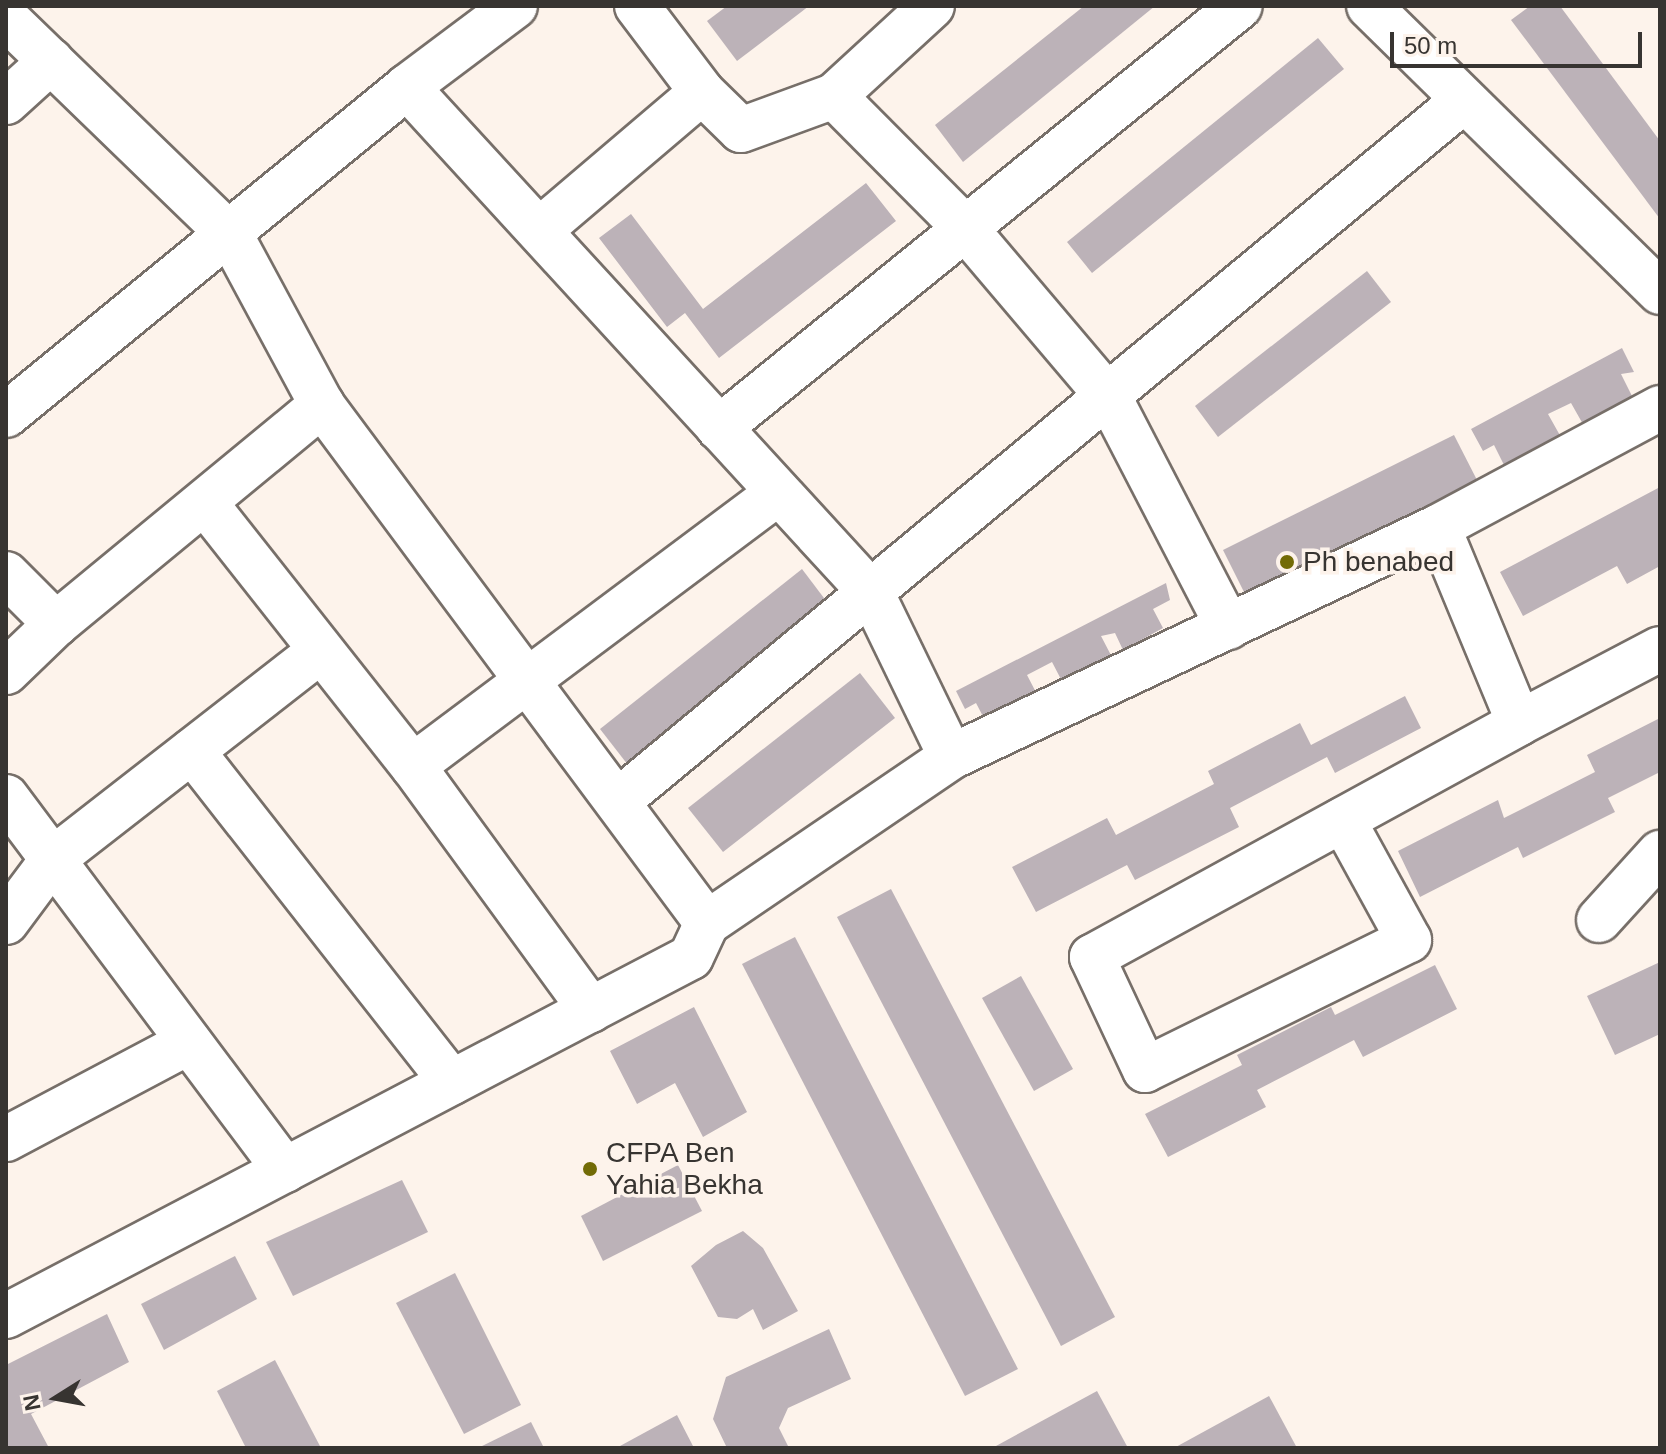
<!DOCTYPE html>
<html>
<head>
<meta charset="utf-8">
<style>
	body { margin:0 }
	#map { position:relative; width:1666px; height:1454px; overflow:hidden; background:#fdf3eb; font-family:Arial,sans-serif }
	div>[style] { position:absolute }
	.building>* { inset:0; background:#bcb2b8 }
	.roads { filter:drop-shadow(2px 0 #776f69) drop-shadow(-2px 0 #776f69) drop-shadow(0 2px #776f69) drop-shadow(0 -2px #776f69) }
	.minor>* { height:44px; margin:-22px; padding:0 22px; transform-origin:22px; border-radius:22px; background:#fff }
	.dots>* { width:22px; height:22px; translate:-50% -50%; box-sizing:border-box; border:4px solid #fdf3eb; border-radius:50% }
	span { translate:-50% -50%; white-space:nowrap; text-align:center; line-height:1.15; -webkit-text-stroke:7px #fdf3eb; paint-order:stroke }
	.poi-label { font-size:28px; color:#373431 }
	.left { translate:0 -50%; text-align:left }
	.frame { position:absolute; inset:0; border:8px solid #373431; pointer-events:none }
	.north { position:absolute; left:16px; top:1358px; width:80px; height:80px; -webkit-text-stroke:6px #fdf3eb; paint-order:stroke; rotate:259deg; font-size:22px; font-weight:700; line-height:32px; text-align:center; color:#373431 }
	.north::after { content:''; display:block; margin:auto; width:28px; height:36px; background:#373431; clip-path:polygon(50% 0,100% 100%,50% 72%,0 100%) }
	.scale { position:absolute; left:1390px; top:32px; width:252px; height:36px; box-sizing:border-box; border:4px solid #373431; border-top:0; padding-left:10px; font-size:24px; line-height:28px; white-space:nowrap; color:#373431; -webkit-text-stroke:6px #fdf3eb; paint-order:stroke }
</style>
</head>
<body>
<div id="map">
	<div class="building">
		<i style="clip-path:polygon(727px 6px,809px 6px,737px 61px,707px 21px)"></i>
		<i style="clip-path:polygon(1084px 6px,1155px 6px,963px 162px,935px 125px)"></i>
		<i style="clip-path:polygon(1530px 6px,1560px 6px,1660px 141px,1660px 219px,1511px 20px)"></i>
		<i style="clip-path:polygon(1318px 38px,1344px 69px,1092px 273px,1067px 242px)"></i>
		<i style="clip-path:polygon(866px 183px,896px 221px,719px 358px,685px 313px,667px 327px,599px 238px,631px 214px,703px 309px)"></i>
		<i style="clip-path:polygon(1367px 271px,1391px 302px,1218px 437px,1195px 406px)"></i>
		<i style="clip-path:polygon(1622px 348px,1634px 372px,1621px 374px,1634px 400px,1584px 426px,1571px 403px,1548px 414px,1562px 439px,1506px 469px,1494px 445px,1483px 451px,1471px 429px)"></i>
		<i style="clip-path:polygon(1454px 435px,1478px 482px,1247px 598px,1223px 550px)"></i>
		<i style="clip-path:polygon(1660px 487px,1660px 566px,1627px 584px,1617px 566px,1523px 616px,1500px 572px)"></i>
		<i style="clip-path:polygon(802px 569px,830px 606px,628px 765px,600px 729px)"></i>
		<i style="clip-path:polygon(1166px 583px,1170px 600px,1153px 609px,1163px 628px,1123px 650px,1115px 633px,1101px 636px,1114px 661px,1065px 687px,1052px 662px,1027px 675px,1040px 700px,988px 726px,976px 703px,965px 709px,956px 691px)"></i>
		<i style="clip-path:polygon(860px 673px,895px 718px,723px 852px,688px 808px)"></i>
		<i style="clip-path:polygon(1405px 696px,1421px 728px,1335px 773px,1327px 757px,1230px 808px,1239px 827px,1135px 880px,1127px 865px,1036px 912px,1012px 867px,1107px 818px,1116px 835px,1214px 784px,1208px 771px,1300px 723px,1311px 745px)"></i>
		<i style="clip-path:polygon(1660px 718px,1660px 772px,1608px 798px,1615px 812px,1523px 858px,1518px 847px,1420px 897px,1398px 851px,1498px 800px,1504px 818px,1595px 772px,1587px 755px)"></i>
		<i style="clip-path:polygon(891px 889px,1115px 1317px,1061px 1346px,837px 917px)"></i>
		<i style="clip-path:polygon(795px 937px,1018px 1369px,965px 1396px,742px 964px)"></i>
		<i style="clip-path:polygon(1660px 962px,1660px 1034px,1615px 1055px,1587px 996px)"></i>
		<i style="clip-path:polygon(1435px 965px,1457px 1009px,1363px 1057px,1354px 1040px,1257px 1090px,1266px 1107px,1168px 1157px,1145px 1114px,1242px 1065px,1237px 1055px,1331px 1007px,1335px 1015px)"></i>
		<i style="clip-path:polygon(1021px 976px,1073px 1069px,1034px 1091px,982px 998px)"></i>
		<i style="clip-path:polygon(694px 1007px,747px 1112px,703px 1137px,675px 1083px,637px 1104px,610px 1051px)"></i>
		<i style="clip-path:polygon(678px 1165px,702px 1211px,603px 1261px,581px 1216px)"></i>
		<i style="clip-path:polygon(402px 1180px,428px 1232px,293px 1296px,266px 1242px)"></i>
		<i style="clip-path:polygon(743px 1231px,763px 1248px,798px 1311px,763px 1330px,753px 1309px,737px 1319px,718px 1317px,691px 1266px,716px 1245px)"></i>
		<i style="clip-path:polygon(235px 1256px,257px 1299px,164px 1350px,141px 1304px)"></i>
		<i style="clip-path:polygon(455px 1273px,521px 1405px,464px 1434px,396px 1303px)"></i>
		<i style="clip-path:polygon(107px 1314px,129px 1362px,31px 1414px,49px 1448px,6px 1448px,6px 1365px)"></i>
		<i style="clip-path:polygon(829px 1329px,851px 1379px,788px 1408px,779px 1428px,789px 1448px,727px 1448px,713px 1419px,726px 1377px)"></i>
		<i style="clip-path:polygon(275px 1360px,321px 1448px,246px 1448px,217px 1391px)"></i>
		<i style="clip-path:polygon(1097px 1391px,1128px 1448px,997px 1448px,996px 1446px)"></i>
		<i style="clip-path:polygon(1269px 1396px,1297px 1448px,1174px 1448px)"></i>
		<i style="clip-path:polygon(677px 1415px,694px 1448px,621px 1448px,620px 1446px)"></i>
		<i style="clip-path:polygon(531px 1422px,544px 1448px,478px 1448px)"></i>
	</div>
	<div class="roads">
		<div class="minor">
			<i style="left:637px;top:6px;width:108px;rotate:52.9deg"></i>
			<i style="left:702px;top:92px;width:54px;rotate:44.3deg"></i>
			<i style="left:741px;top:130px;width:99px;rotate:-20.1deg"></i>
			<i style="left:834px;top:96px;width:133px;rotate:-42.6deg"></i>
			<i style="left:1369px;top:6px;width:408px;rotate:44.5deg"></i>
			<i style="left:6px;top:18px;width:313px;rotate:44.1deg"></i>
			<i style="left:231px;top:236px;width:192px;rotate:61.7deg"></i>
			<i style="left:322px;top:405px;width:645px;rotate:53.38deg"></i>
			<i style="left:407px;top:87px;width:688px;rotate:47.47deg"></i>
			<i style="left:872px;top:594px;width:181px;rotate:64.1deg"></i>
			<i style="left:834px;top:96px;width:186px;rotate:45.2deg"></i>
			<i style="left:965px;top:228px;width:224px;rotate:49.7deg"></i>
			<i style="left:1110px;top:399px;width:257px;rotate:62.6deg"></i>
			<i style="left:6px;top:102px;width:61px;rotate:-42.3deg"></i>
			<i style="left:541px;top:229px;width:211px;rotate:-40.4deg"></i>
			<i style="left:6px;top:415px;width:518px;rotate:-39.28deg"></i>
			<i style="left:407px;top:87px;width:135px;rotate:-36.9deg"></i>
			<i style="left:719px;top:428px;width:670px;rotate:-39.01deg"></i>
			<i style="left:205px;top:503px;width:335px;rotate:51.7deg"></i>
			<i style="left:413px;top:766px;width:302px;rotate:53.9deg"></i>
			<i style="left:1438px;top:527px;width:212px;rotate:67.5deg"></i>
			<i style="left:1519px;top:723px;width:159px;rotate:-27.7deg"></i>
			<i style="left:6px;top:574px;width:71px;rotate:45deg"></i>
			<i style="left:6px;top:672px;width:69px;rotate:-43.8deg"></i>
			<i style="left:56px;top:624px;width:345px;rotate:-39.5deg"></i>
			<i style="left:192px;top:751px;width:421px;rotate:51.9deg"></i>
			<i style="left:413px;top:766px;width:456px;rotate:-36.8deg"></i>
			<i style="left:6px;top:797px;width:466px;rotate:53.2deg"></i>
			<i style="left:618px;top:801px;width:1097px;rotate:-39.64deg"></i>
			<i style="left:1343px;top:820px;width:137px;rotate:61.2deg"></i>
			<i style="left:1409px;top:940px;width:294px;rotate:153.8deg"></i>
			<i style="left:1145px;top:1070px;width:125px;rotate:-115.1deg"></i>
			<i style="left:1092px;top:957px;width:487px;rotate:-28.7deg"></i>
			<i style="left:1599px;top:920px;width:91px;rotate:-47.7deg"></i>
			<i style="left:6px;top:922px;width:79px;rotate:-53.3deg"></i>
			<i style="left:53px;top:859px;width:337px;rotate:-37.9deg"></i>
			<i style="left:6px;top:1139px;width:207px;rotate:-27.9deg"></i>
			<i style="left:6px;top:1316px;width:773px;rotate:-27.66deg"></i>
			<i style="left:691px;top:957px;width:38px;rotate:-65deg"></i>
			<i style="left:707px;top:923px;width:295px;rotate:-34.2deg"></i>
			<i style="left:951px;top:757px;width:539px;rotate:-25.28deg"></i>
			<i style="left:1438px;top:527px;width:252px;rotate:-28.2deg"></i>
		</div>
	</div>
	<div class="dots">
		<i style="left:1287px;top:562px;background:#726b06"></i>
		<i style="left:590px;top:1169px;background:#726b06"></i>
	</div>
	<div class="poi-label">
		<span class="left" style="left:1303px;top:562px">Ph benabed</span>
		<span class="left" style="left:606px;top:1169px">CFPA Ben<br>Yahia Bekha</span>
	</div>
	<div class="frame"></div>
	<div class="north">N</div>
	<div class="scale">50 m</div>
</div>
</body>
</html>
